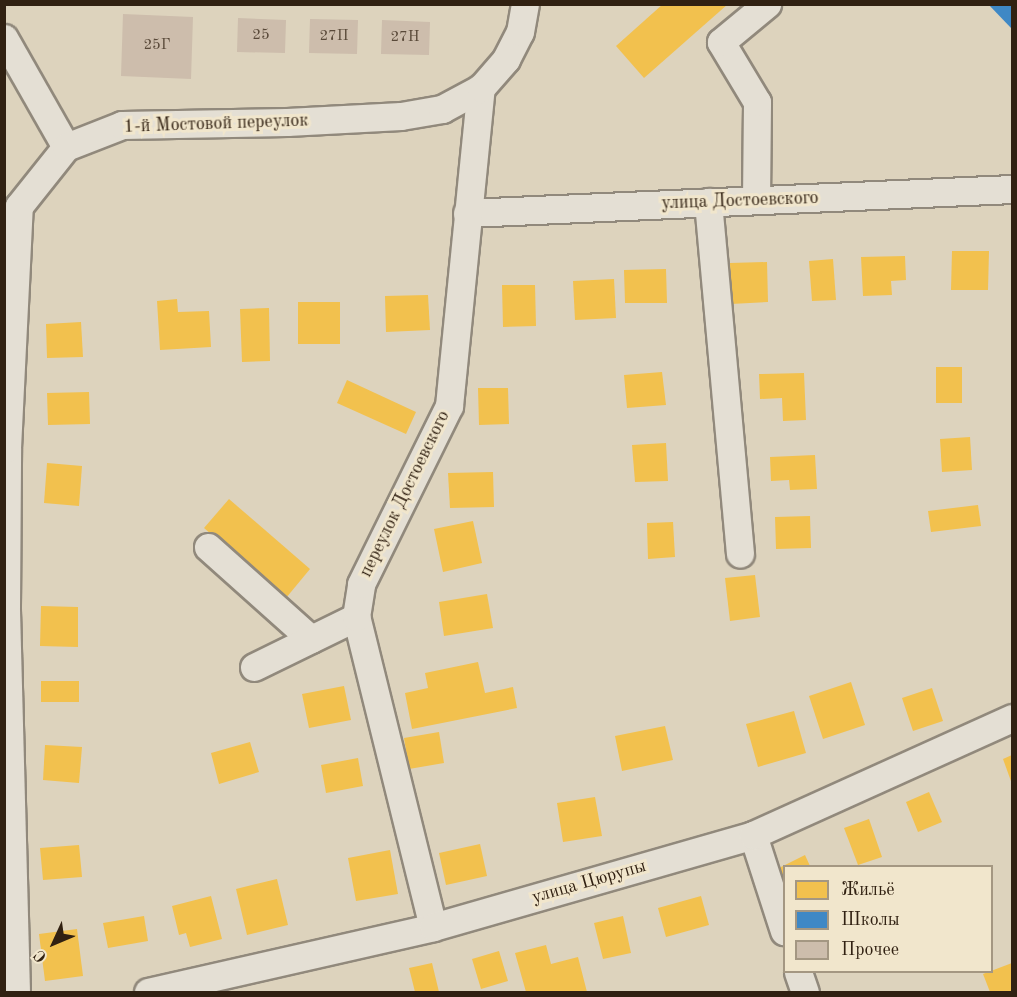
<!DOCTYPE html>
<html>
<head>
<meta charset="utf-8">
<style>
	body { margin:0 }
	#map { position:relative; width:1017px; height:997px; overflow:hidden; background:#ddd3bd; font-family:"Old Standard TT",serif }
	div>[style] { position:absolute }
	.homes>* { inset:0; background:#f2c14e }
	.schools>* { inset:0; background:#3f88c5 }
	.building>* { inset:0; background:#cdbdac }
	.roads { filter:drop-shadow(2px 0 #91897c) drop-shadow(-2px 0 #91897c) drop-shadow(0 2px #91897c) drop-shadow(0 -2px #91897c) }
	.minor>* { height:27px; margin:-13.5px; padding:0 13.5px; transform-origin:13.5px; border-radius:13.5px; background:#e4dfd4 }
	span { translate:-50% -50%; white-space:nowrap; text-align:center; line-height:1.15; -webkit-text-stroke:6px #f1e6cc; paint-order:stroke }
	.number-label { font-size:15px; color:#594939 }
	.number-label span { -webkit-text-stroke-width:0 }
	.street-label { font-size:18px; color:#312112 }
	.frame { position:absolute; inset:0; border:6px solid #312112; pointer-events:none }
	.legend { position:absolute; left:783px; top:865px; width:210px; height:108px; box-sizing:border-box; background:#f1e6cc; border:2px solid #a49782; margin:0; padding:8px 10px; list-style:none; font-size:18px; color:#312112 }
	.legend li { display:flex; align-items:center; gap:12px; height:30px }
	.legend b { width:30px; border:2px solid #a49782 }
	.north { position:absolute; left:24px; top:913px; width:60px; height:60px; -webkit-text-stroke:4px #f1e6cc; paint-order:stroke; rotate:226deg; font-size:16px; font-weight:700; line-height:24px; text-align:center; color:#312112 }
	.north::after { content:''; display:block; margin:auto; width:21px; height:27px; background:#312112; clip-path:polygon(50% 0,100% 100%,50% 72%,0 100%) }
</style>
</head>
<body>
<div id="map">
	<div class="homes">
		<i style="clip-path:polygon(663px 4px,728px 4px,644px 78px,616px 46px)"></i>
		<i style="clip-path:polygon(952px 251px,989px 251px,988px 290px,951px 290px)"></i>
		<i style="clip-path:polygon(905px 256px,906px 280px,891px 281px,892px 295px,863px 296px,861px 257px)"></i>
		<i style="clip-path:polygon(833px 259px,836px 300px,812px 301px,809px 261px)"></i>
		<i style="clip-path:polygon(767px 262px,768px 302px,731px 304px,730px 263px)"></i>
		<i style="clip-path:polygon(666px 269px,667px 303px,625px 303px,624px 270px)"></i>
		<i style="clip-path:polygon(614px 279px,616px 318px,575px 320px,573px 281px)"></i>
		<i style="clip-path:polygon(502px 285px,535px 285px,536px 326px,503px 327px)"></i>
		<i style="clip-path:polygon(428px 295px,430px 330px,386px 332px,385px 296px)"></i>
		<i style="clip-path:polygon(177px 299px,178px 312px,209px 311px,211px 347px,160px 350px,157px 301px)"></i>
		<i style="clip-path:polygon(298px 302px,340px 302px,340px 344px,298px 344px)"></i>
		<i style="clip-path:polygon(269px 308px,270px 361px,242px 362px,240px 309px)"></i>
		<i style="clip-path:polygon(81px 322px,83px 357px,47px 358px,46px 324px)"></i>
		<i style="clip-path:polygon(936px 367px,962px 367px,962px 403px,936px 403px)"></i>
		<i style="clip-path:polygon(662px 372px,666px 405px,627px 408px,624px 375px)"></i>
		<i style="clip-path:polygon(804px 373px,806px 420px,783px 421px,782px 398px,760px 399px,759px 374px)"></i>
		<i style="clip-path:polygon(347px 380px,416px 412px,406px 434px,337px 403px)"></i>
		<i style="clip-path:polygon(478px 388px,508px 388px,509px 424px,479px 425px)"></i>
		<i style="clip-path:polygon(89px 392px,90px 424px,48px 425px,47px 393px)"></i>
		<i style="clip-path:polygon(970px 437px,972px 470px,942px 472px,940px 439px)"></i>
		<i style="clip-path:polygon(666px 443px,668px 481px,635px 482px,632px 445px)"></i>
		<i style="clip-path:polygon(815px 455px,817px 489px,790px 490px,789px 480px,771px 481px,770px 457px)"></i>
		<i style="clip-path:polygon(47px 463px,82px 466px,79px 506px,44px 503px)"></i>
		<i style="clip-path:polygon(493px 472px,494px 507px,450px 508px,448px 473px)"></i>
		<i style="clip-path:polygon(229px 499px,310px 569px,286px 598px,204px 528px)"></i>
		<i style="clip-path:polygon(978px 505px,981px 526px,931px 532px,928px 511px)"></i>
		<i style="clip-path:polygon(810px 516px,811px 548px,776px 549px,775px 517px)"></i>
		<i style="clip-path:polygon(473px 521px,482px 563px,443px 572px,434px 529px)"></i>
		<i style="clip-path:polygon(673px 522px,675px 557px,648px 559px,647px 523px)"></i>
		<i style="clip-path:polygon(755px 575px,760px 617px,730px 621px,725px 578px)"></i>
		<i style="clip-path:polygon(487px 594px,493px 628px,444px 636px,439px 602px)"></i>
		<i style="clip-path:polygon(41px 606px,78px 607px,78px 647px,40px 646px)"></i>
		<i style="clip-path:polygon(478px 662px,485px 693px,513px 687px,517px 708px,412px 729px,405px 693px,428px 688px,425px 673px)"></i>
		<i style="clip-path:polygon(41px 681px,79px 681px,79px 702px,41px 702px)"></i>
		<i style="clip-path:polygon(851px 682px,865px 725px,823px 739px,809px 696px)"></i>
		<i style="clip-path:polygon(344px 686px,351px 720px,309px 728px,302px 694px)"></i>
		<i style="clip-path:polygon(932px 688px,943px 721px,913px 731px,902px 698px)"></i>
		<i style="clip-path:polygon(794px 711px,806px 753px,758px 767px,746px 724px)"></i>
		<i style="clip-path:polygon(665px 726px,673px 760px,622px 771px,615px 736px)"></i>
		<i style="clip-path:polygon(439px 732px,444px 763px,409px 769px,404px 738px)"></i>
		<i style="clip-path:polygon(250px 742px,259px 772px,219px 784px,211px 753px)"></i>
		<i style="clip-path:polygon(45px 745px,82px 747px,79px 783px,43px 780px)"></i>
		<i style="clip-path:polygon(1012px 755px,1012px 784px,1003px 759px)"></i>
		<i style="clip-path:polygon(358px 758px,363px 786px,326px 793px,321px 765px)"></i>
		<i style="clip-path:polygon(929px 792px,942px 822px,918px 832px,906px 802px)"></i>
		<i style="clip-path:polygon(595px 797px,602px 836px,563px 842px,557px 803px)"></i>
		<i style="clip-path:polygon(869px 819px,882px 857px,858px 865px,844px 828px)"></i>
		<i style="clip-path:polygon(480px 844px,487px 876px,446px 885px,439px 853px)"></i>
		<i style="clip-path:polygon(79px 845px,82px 877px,43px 880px,40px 848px)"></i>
		<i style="clip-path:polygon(390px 850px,398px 894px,356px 901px,348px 858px)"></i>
		<i style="clip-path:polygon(805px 855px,810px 866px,784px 866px,784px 885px,777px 869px)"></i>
		<i style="clip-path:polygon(277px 879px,288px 925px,247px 935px,236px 889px)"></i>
		<i style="clip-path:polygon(211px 896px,222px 939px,190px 947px,186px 933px,179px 935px,172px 906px)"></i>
		<i style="clip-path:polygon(701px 896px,709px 925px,666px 937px,658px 908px)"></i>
		<i style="clip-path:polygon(144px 916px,148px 941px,108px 948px,103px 923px)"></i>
		<i style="clip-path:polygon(623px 916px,631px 953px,603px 959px,594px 923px)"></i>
		<i style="clip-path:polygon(77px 929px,83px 976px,45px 981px,39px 934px)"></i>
		<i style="clip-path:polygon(546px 945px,551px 964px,578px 957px,587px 992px,526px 992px,515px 953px)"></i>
		<i style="clip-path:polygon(499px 951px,508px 981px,481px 989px,472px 959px)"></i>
		<i style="clip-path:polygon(432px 963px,439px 992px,415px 992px,409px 968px)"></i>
		<i style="clip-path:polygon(1012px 963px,1012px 992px,990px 992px,983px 974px)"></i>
	</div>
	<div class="schools">
		<i style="clip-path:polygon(988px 4px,1012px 4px,1012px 29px)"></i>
	</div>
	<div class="building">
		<i style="clip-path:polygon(123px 14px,193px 17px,191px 79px,121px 76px)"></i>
		<i style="clip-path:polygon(238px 18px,286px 20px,285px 53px,237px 52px)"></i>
		<i style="clip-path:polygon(310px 19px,358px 20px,357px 54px,309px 53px)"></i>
		<i style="clip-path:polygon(382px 20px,430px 22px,429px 55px,381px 54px)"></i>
	</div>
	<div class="roads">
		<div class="minor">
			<i style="left:4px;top:38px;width:125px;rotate:60.4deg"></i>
			<i style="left:756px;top:200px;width:98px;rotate:-89.4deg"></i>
			<i style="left:757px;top:102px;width:70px;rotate:-121deg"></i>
			<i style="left:721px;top:42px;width:60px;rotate:-39.6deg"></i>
			<i style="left:708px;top:202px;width:353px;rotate:84.8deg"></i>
			<i style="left:467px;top:213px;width:546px;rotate:-2.52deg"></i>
			<i style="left:208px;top:547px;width:138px;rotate:41.8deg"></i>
			<i style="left:254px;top:667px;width:114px;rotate:-26.1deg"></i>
			<i style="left:753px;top:835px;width:101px;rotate:72.1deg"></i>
			<i style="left:433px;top:927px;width:319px;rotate:-103.9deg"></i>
			<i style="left:356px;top:617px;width:33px;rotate:-81deg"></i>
			<i style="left:361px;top:584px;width:199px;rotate:-63.7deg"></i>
			<i style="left:449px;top:406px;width:320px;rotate:-84.3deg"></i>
			<i style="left:798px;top:972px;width:21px;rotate:71deg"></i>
			<i style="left:16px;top:992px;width:385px;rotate:-91.5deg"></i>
			<i style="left:6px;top:607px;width:159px;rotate:-89.6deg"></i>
			<i style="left:7px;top:448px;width:242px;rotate:-87.2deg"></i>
			<i style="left:19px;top:206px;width:75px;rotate:-51.5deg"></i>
			<i style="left:66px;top:147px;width:60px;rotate:-21.4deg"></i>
			<i style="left:122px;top:125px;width:165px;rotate:-1deg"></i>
			<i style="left:287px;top:122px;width:114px;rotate:-3deg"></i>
			<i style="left:401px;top:116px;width:42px;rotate:-9.7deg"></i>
			<i style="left:442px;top:109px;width:44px;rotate:-28.3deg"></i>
			<i style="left:481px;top:88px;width:38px;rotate:-49deg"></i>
			<i style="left:506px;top:59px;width:30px;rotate:-63deg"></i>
			<i style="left:520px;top:32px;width:28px;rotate:-80deg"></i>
			<i style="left:148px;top:992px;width:292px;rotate:-12.8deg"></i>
			<i style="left:433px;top:927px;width:333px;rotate:-16deg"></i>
			<i style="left:753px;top:835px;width:284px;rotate:-24.3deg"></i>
		</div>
	</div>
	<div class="number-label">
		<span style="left:261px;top:36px">25</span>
		<span style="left:334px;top:37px">27П</span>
		<span style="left:405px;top:38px">27Н</span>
		<span style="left:157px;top:46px">25Г</span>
	</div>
	<div class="street-label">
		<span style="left:216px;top:124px;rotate:-2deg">1-й Мостовой переулок</span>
		<span style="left:740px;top:201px;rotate:-2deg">улица Достоевского</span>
		<span style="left:405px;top:494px;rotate:-64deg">переулок Достоевского</span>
		<span style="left:589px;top:882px;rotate:-16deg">улица Цюрупы</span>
	</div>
	<div class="frame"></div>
	<ul class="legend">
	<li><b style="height:16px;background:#f2c14e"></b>Жильё</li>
	<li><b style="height:16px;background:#3f88c5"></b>Школы</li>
	<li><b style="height:16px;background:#cdbdac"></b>Прочее</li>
	</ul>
	<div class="north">С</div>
</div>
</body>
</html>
